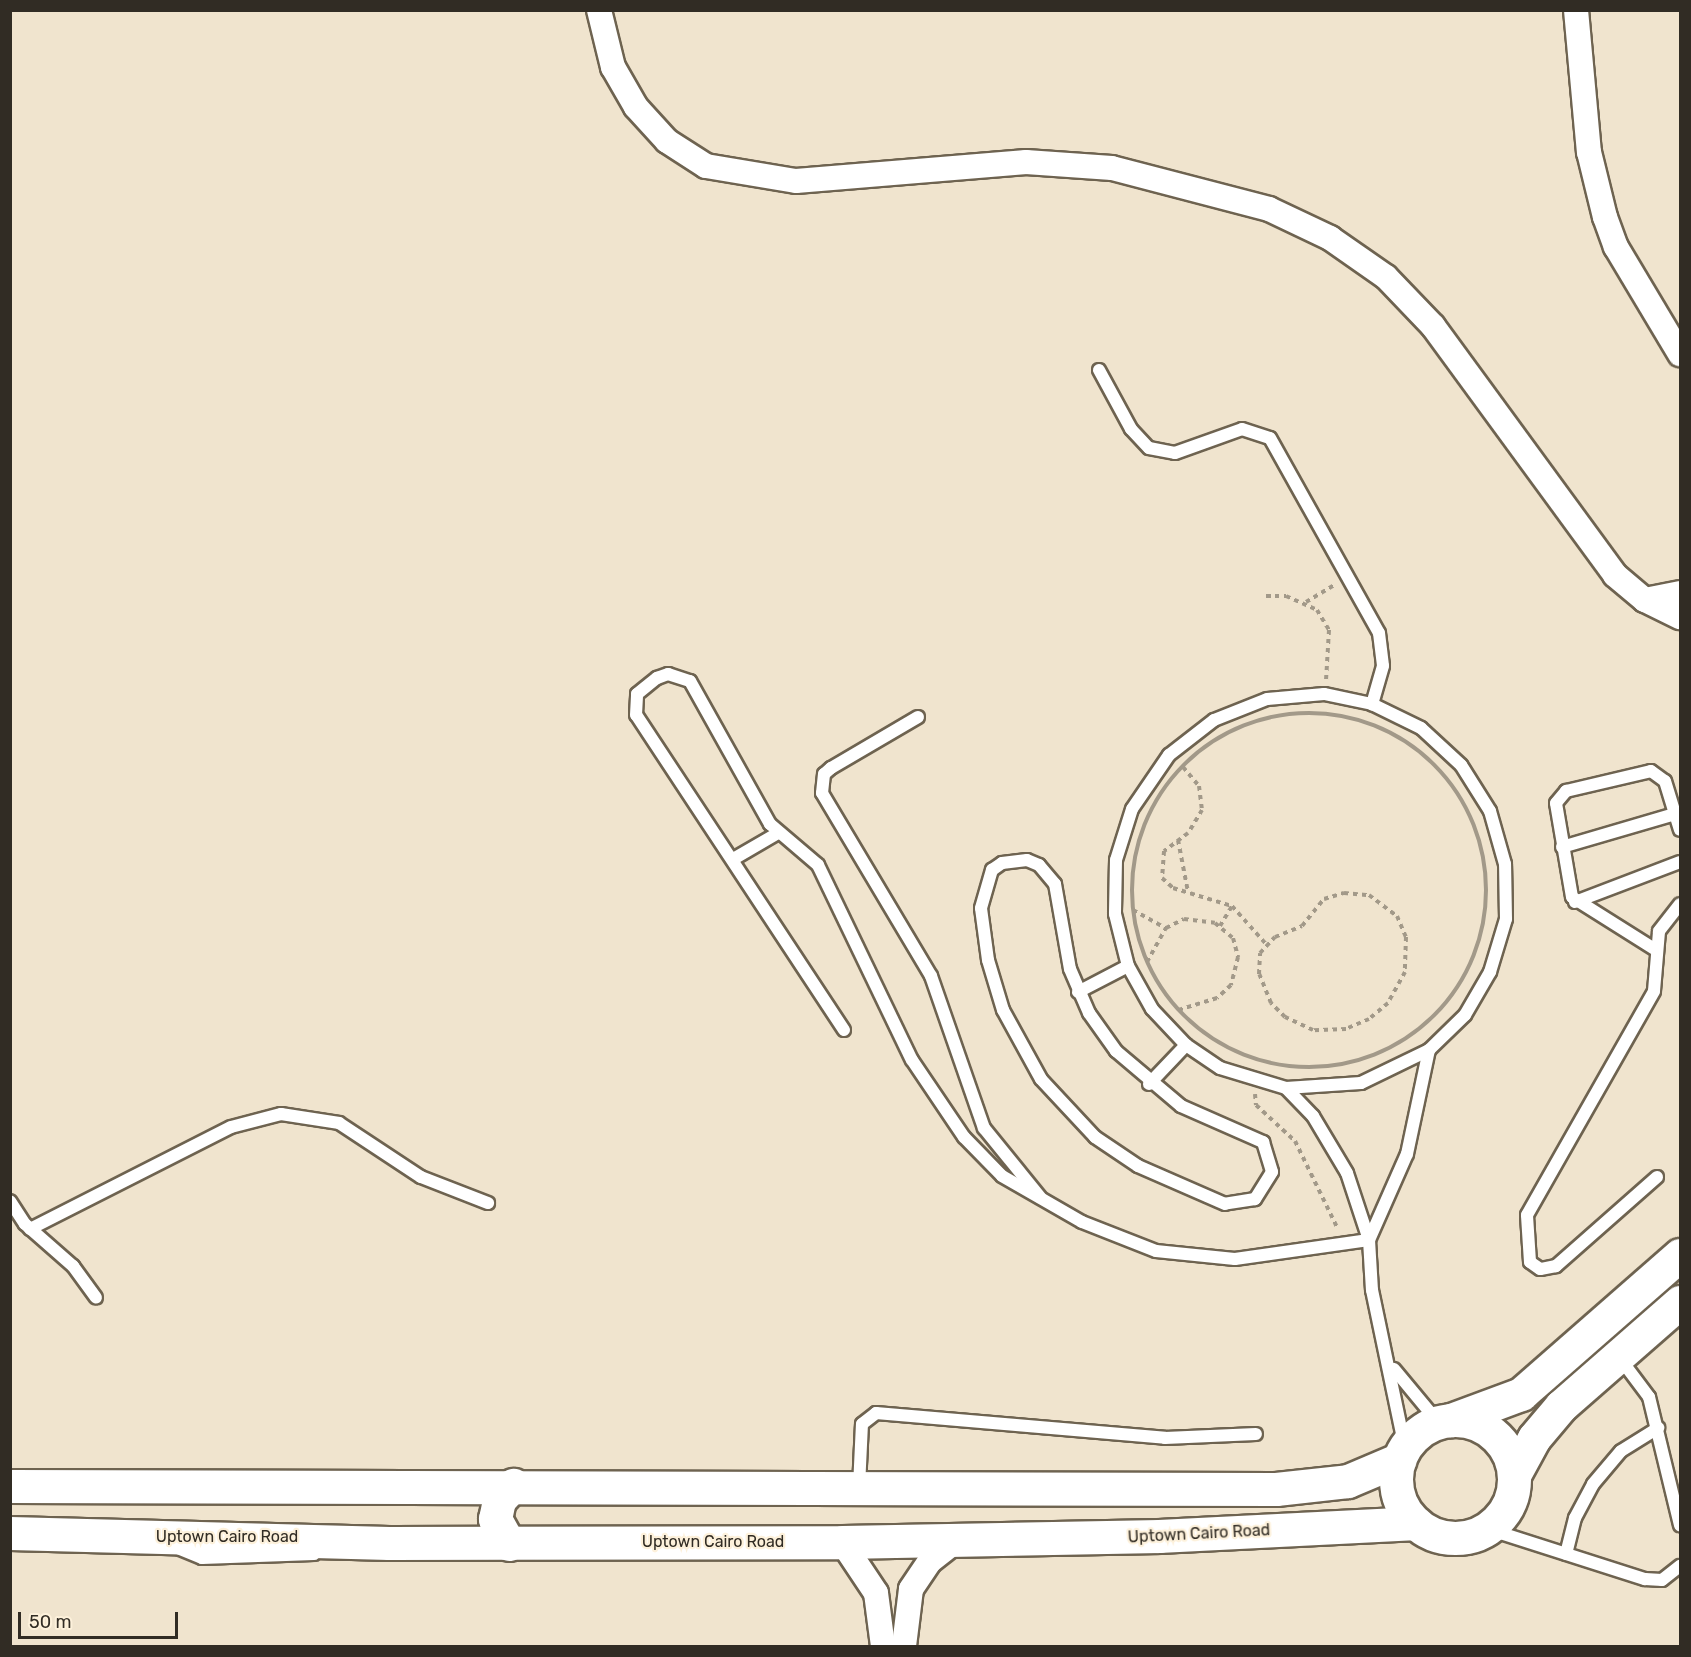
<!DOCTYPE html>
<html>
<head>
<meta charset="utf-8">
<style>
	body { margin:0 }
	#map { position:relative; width:1691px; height:1657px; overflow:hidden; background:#f0e4ce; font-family:Rubik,sans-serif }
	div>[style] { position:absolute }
	.path>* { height:4px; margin-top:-2px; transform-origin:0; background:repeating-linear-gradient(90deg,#a29989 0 4.5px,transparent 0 9px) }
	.path>.ring { margin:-2px; padding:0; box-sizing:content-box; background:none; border:4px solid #a29989; border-radius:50% }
	.roads { filter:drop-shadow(2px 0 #6e6350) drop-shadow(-2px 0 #6e6350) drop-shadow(0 2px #6e6350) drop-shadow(0 -2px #6e6350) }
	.lane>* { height:12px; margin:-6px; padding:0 6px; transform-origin:6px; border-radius:6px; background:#fff }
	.street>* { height:24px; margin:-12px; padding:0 12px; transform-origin:12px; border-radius:12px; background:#fff }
	.secondary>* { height:33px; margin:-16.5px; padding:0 16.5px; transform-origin:16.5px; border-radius:16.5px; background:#fff }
	.secondary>.ring { margin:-16.5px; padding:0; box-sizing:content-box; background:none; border:33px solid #fff; border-radius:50% }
	span { translate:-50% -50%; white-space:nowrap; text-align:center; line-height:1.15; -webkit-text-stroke:4.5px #fdf1db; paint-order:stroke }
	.street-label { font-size:16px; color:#312c24 }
	.frame { position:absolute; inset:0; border:12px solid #312c24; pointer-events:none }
	.scale { position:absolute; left:18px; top:1612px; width:160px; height:27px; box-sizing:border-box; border:3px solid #312c24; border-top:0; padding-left:8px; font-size:18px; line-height:21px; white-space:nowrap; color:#312c24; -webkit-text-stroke:4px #fdf1db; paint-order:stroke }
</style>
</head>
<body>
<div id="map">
	<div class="path">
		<i style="left:1266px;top:596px;width:20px"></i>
		<i style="left:1286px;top:596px;width:34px;rotate:24deg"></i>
		<i style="left:1317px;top:610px;width:23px;rotate:59deg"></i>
		<i style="left:1329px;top:630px;width:50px;rotate:93.4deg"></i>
		<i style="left:1306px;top:602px;width:33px;rotate:-31deg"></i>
		<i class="ring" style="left:1132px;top:713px;width:350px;height:350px"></i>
		<i style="left:1183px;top:767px;width:25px;rotate:50deg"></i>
		<i style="left:1199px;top:786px;width:24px;rotate:83deg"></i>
		<i style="left:1202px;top:810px;width:27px;rotate:121deg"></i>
		<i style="left:1188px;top:833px;width:30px;rotate:143deg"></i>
		<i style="left:1164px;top:851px;width:27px;rotate:94deg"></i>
		<i style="left:1162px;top:878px;width:15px;rotate:42deg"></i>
		<i style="left:1173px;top:888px;width:62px;rotate:17deg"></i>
		<i style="left:1232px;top:906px;width:51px;rotate:48.2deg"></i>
		<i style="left:1178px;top:840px;width:53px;rotate:79.1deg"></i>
		<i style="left:1344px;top:893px;width:25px;rotate:5deg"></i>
		<i style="left:1369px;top:895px;width:35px;rotate:37deg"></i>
		<i style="left:1397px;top:916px;width:23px;rotate:67deg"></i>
		<i style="left:1406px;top:937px;width:35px;rotate:92deg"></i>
		<i style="left:1405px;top:972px;width:35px;rotate:119deg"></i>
		<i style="left:1388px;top:1003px;width:25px;rotate:140deg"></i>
		<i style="left:1369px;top:1019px;width:25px;rotate:157deg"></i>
		<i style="left:1346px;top:1029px;width:33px;rotate:178deg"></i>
		<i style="left:1313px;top:1030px;width:31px;rotate:-155deg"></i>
		<i style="left:1285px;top:1017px;width:20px;rotate:-135deg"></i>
		<i style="left:1271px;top:1003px;width:31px;rotate:-112deg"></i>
		<i style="left:1259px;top:974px;width:21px;rotate:-87deg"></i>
		<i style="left:1260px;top:953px;width:22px;rotate:-47deg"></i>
		<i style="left:1275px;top:937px;width:29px;rotate:-22deg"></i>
		<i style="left:1302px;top:926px;width:35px;rotate:-51deg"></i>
		<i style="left:1324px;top:899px;width:21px;rotate:-17deg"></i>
		<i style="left:1133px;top:910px;width:38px;rotate:29deg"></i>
		<i style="left:1220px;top:926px;width:23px;rotate:-59deg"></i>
		<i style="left:1147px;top:962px;width:39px;rotate:-61deg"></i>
		<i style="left:1166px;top:928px;width:20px;rotate:-27deg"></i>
		<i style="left:1184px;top:919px;width:31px;rotate:7deg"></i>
		<i style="left:1215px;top:923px;width:23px;rotate:40deg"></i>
		<i style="left:1233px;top:938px;width:20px;rotate:75deg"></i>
		<i style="left:1238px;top:957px;width:29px;rotate:104deg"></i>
		<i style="left:1231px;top:985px;width:19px;rotate:137deg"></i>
		<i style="left:1217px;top:998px;width:41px;rotate:162.9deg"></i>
		<i style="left:1255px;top:1094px;width:11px;rotate:85deg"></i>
		<i style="left:1256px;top:1105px;width:53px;rotate:42.7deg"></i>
		<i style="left:1295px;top:1141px;width:98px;rotate:64deg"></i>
	</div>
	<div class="roads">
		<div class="lane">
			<i style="left:1099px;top:370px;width:67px;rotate:61.5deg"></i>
			<i style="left:1131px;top:429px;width:26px;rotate:47deg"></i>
			<i style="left:1149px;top:448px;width:26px;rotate:11deg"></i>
			<i style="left:1175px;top:453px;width:71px;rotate:-19.7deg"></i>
			<i style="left:1242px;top:429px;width:29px;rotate:18deg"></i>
			<i style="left:1270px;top:438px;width:223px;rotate:60.8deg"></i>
			<i style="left:1379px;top:633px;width:33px;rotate:83deg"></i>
			<i style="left:1383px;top:666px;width:40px;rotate:106deg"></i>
			<i style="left:918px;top:717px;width:101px;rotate:149.6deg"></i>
			<i style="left:831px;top:768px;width:9px;rotate:139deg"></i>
			<i style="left:824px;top:774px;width:19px;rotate:96deg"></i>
			<i style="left:822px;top:793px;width:213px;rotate:59.2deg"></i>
			<i style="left:931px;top:976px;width:161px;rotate:70.8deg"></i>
			<i style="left:984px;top:1128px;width:89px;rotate:50.9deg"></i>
			<i style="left:1562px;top:847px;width:118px;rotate:-16.3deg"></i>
			<i style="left:735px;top:858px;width:50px;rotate:-30.2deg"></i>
			<i style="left:1027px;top:860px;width:13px;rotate:23deg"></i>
			<i style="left:1039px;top:865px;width:25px;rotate:50deg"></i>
			<i style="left:1055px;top:884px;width:86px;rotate:80deg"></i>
			<i style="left:1070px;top:969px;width:48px;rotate:66.6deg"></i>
			<i style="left:1089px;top:1013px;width:47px;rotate:54.6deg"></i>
			<i style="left:1116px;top:1051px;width:85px;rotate:40.2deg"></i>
			<i style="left:1181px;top:1106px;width:90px;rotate:23.7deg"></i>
			<i style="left:1263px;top:1142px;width:31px;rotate:73deg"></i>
			<i style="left:1272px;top:1172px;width:32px;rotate:122deg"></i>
			<i style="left:1255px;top:1199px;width:30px;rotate:171deg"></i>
			<i style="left:1225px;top:1204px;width:95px;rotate:-156.4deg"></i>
			<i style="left:1138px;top:1166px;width:52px;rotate:-146deg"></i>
			<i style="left:1095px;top:1137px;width:79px;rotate:-133deg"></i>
			<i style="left:1041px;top:1079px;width:79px;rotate:-118.8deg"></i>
			<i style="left:1003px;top:1010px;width:52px;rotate:-106.7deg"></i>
			<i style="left:988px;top:960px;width:52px;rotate:-97.7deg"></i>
			<i style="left:981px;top:908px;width:40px;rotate:-74deg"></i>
			<i style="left:992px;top:870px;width:12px;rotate:-35deg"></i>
			<i style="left:1002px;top:863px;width:25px;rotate:-7deg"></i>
			<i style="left:1575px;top:902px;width:112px;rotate:-20.9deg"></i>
			<i style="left:1656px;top:950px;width:99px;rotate:-147.8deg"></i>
			<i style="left:1572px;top:897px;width:95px;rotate:-99.7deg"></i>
			<i style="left:1556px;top:803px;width:16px;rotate:-50deg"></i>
			<i style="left:1566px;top:791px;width:87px;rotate:-13.2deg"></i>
			<i style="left:1651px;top:771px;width:17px;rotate:36deg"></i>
			<i style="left:1665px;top:781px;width:51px;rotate:73deg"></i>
			<i style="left:1078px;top:992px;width:56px;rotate:-27.5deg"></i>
			<i style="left:844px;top:1030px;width:377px;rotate:-123.4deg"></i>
			<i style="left:636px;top:715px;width:21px;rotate:-87deg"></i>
			<i style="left:637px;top:694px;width:26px;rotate:-39deg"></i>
			<i style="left:657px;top:678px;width:12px;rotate:-20deg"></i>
			<i style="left:668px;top:674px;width:23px;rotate:18deg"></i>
			<i style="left:690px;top:681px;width:164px;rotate:60.8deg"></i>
			<i style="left:770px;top:824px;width:63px;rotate:40.5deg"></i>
			<i style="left:818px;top:865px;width:216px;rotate:64.3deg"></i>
			<i style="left:912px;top:1060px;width:93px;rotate:56deg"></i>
			<i style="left:964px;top:1137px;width:54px;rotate:45.7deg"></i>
			<i style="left:1002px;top:1176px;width:92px;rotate:29.9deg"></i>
			<i style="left:1082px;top:1222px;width:79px;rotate:21.4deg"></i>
			<i style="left:1156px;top:1251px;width:79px;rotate:5.8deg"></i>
			<i style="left:1235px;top:1259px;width:135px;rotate:-8.1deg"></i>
			<i style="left:1149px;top:1084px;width:54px;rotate:-46.5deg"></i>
			<i style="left:1286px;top:1088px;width:75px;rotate:-3.8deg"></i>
			<i style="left:1361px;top:1083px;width:76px;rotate:-25.9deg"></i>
			<i style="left:1429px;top:1050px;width:50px;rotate:-44.2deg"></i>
			<i style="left:1465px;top:1015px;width:50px;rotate:-59.8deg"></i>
			<i style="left:1490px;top:972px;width:55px;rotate:-73.2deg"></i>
			<i style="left:1506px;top:919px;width:55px;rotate:-91deg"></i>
			<i style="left:1505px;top:864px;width:55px;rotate:-105.8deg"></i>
			<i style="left:1490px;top:811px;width:54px;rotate:-122.2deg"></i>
			<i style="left:1461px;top:765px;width:54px;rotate:-137.2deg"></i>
			<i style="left:1421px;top:728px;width:55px;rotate:-153.9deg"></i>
			<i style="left:1372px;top:704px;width:49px;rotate:-168.2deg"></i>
			<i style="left:1324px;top:694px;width:57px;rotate:175deg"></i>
			<i style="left:1267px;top:699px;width:57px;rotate:158.4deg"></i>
			<i style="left:1214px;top:720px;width:57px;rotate:142.1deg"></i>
			<i style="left:1169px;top:755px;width:65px;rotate:124.4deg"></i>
			<i style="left:1132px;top:809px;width:53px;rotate:107.4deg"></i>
			<i style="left:1116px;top:860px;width:54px;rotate:91.1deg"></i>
			<i style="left:1115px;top:914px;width:54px;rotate:76deg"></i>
			<i style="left:1128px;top:966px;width:49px;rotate:60.8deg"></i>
			<i style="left:1152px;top:1009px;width:50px;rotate:46.6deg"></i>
			<i style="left:1186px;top:1045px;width:41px;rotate:34.1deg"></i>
			<i style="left:1220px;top:1068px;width:69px;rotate:16.9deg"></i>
			<i style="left:1286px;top:1088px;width:39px;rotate:46deg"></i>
			<i style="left:1313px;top:1116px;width:66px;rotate:59.2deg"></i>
			<i style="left:1347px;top:1173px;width:71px;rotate:71.8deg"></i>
			<i style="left:1369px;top:1240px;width:50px;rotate:86.6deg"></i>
			<i style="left:1372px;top:1290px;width:161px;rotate:78.2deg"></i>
			<i style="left:1657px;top:1177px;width:135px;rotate:138.6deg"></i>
			<i style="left:1556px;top:1266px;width:16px;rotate:169deg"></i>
			<i style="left:1540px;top:1269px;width:12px;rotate:-145deg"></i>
			<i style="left:1530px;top:1262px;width:47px;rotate:-93.7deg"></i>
			<i style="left:1527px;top:1215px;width:257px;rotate:-60.4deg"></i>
			<i style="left:1654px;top:991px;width:60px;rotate:-85.2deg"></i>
			<i style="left:1659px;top:931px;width:34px;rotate:-52deg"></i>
			<i style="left:10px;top:1201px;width:27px;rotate:57deg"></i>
			<i style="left:25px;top:1224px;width:64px;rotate:41.2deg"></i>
			<i style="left:73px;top:1266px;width:39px;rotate:54deg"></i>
			<i style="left:30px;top:1229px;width:225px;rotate:-26.9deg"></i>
			<i style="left:231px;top:1127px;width:52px;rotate:-14.6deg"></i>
			<i style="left:281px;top:1114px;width:59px;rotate:8.8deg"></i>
			<i style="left:339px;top:1123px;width:98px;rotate:33.4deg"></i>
			<i style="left:421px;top:1177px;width:72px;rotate:21.2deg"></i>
			<i style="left:1369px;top:1240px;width:94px;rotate:-66.2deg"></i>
			<i style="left:1407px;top:1154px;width:106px;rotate:-78.1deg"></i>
			<i style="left:1619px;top:1357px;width:50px;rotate:53.1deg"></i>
			<i style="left:1649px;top:1397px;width:132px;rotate:76.4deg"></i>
			<i style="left:1394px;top:1369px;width:69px;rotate:50.3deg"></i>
			<i style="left:859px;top:1487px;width:63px;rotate:-87.3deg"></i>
			<i style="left:862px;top:1424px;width:18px;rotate:-38deg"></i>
			<i style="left:876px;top:1413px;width:290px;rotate:4.9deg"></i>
			<i style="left:1165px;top:1438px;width:91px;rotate:-2.5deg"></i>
			<i style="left:1488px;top:1529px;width:165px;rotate:17.7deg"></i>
			<i style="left:1645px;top:1579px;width:17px;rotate:3deg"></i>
			<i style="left:1662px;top:1580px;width:23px;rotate:-38deg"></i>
			<i style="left:175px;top:1547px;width:29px;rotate:22deg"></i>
			<i style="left:202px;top:1558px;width:112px;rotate:-2deg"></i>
			<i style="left:1566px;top:1554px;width:37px;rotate:-76deg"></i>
			<i style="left:1575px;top:1518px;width:38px;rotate:-62deg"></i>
			<i style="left:1593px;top:1484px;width:43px;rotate:-49.7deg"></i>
			<i style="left:1621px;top:1451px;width:44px;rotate:-31.9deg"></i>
		</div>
		<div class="street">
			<i style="left:599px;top:10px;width:59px;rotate:76.2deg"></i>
			<i style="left:613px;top:67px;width:46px;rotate:60.1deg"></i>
			<i style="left:636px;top:107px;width:46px;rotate:47.6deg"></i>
			<i style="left:667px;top:141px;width:46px;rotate:32.7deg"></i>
			<i style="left:706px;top:166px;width:91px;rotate:9.5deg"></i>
			<i style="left:796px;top:181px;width:231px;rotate:-4.7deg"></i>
			<i style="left:1026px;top:162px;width:86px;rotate:4deg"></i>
			<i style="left:1112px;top:168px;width:162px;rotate:14.6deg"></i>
			<i style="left:1269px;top:209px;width:68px;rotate:25.4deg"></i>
			<i style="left:1330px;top:238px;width:68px;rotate:34.9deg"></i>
			<i style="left:1386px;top:277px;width:68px;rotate:46.2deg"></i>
			<i style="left:1433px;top:326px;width:308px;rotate:53.8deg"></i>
			<i style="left:1615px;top:575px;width:39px;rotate:40deg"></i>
			<i style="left:1645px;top:600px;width:39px;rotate:26deg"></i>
			<i style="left:1576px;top:10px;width:143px;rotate:84.8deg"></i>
			<i style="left:1589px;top:152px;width:67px;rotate:76.2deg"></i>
			<i style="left:1605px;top:217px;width:32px;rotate:70deg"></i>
			<i style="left:1616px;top:247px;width:125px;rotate:59.1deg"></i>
			<i style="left:1645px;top:600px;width:36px;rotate:-11deg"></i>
			<i style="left:842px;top:1542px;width:61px;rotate:56.3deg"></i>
			<i style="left:876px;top:1593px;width:53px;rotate:82.5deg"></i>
			<i style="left:904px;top:1646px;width:57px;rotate:-83deg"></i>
			<i style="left:911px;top:1589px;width:34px;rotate:-56deg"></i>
			<i style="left:930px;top:1561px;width:34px;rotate:-38deg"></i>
		</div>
		<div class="secondary">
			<i style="left:1451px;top:1420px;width:75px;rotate:-20.4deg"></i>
			<i style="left:1521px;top:1394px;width:211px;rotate:-41.2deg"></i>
			<i class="ring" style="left:1396px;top:1420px;width:85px;height:85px"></i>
			<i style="left:1514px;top:1475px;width:42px;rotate:-61.6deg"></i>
			<i style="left:1534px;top:1438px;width:42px;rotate:-49.8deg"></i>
			<i style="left:1561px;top:1406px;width:158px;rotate:-41.2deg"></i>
			<i style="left:10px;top:1486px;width:1266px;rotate:0.14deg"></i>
			<i style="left:1276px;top:1489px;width:72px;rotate:-6.3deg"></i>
			<i style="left:1348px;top:1481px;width:56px;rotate:-22.9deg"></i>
			<i style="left:10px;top:1533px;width:379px;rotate:1.5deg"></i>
			<i style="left:389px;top:1543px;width:453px;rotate:-0.1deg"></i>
			<i style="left:842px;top:1542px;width:318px;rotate:-1.1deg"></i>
			<i style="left:1160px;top:1536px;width:256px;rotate:-2.9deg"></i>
			<i style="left:509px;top:1544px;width:29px;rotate:-119deg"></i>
			<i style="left:495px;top:1519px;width:19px;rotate:-78deg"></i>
			<i style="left:499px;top:1500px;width:21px;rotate:-47deg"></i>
		</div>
	</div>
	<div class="street-label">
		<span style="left:1199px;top:1534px;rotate:-3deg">Uptown Cairo Road</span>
		<span style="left:227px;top:1537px">Uptown Cairo Road</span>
		<span style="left:713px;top:1542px">Uptown Cairo Road</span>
	</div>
	<div class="frame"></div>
	<div class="scale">50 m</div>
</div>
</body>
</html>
